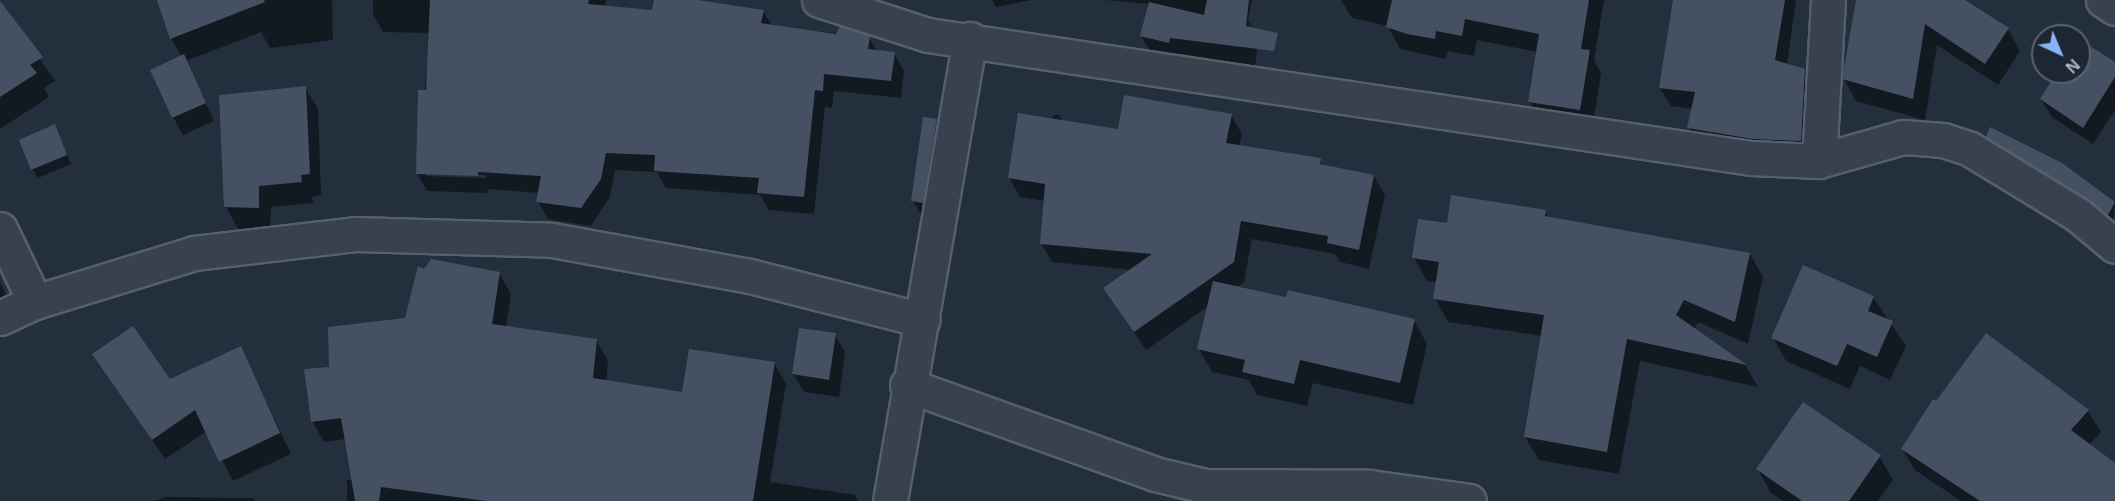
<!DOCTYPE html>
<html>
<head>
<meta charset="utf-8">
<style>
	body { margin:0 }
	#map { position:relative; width:2115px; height:501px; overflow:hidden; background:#242f3e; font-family:Helvetica,sans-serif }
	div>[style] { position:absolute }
	.shadow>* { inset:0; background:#0007 }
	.building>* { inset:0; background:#455162 }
	.roads { filter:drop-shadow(2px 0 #565f6c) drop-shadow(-2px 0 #565f6c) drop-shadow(0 2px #565f6c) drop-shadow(0 -2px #565f6c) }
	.street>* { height:33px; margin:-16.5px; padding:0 16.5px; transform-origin:16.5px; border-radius:16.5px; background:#38414e }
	span { translate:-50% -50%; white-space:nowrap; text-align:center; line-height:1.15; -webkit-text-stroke:4.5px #1d2633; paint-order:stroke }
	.north { position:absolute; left:2031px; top:24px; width:60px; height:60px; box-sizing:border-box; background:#1d2633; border:2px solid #59626f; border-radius:50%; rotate:136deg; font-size:16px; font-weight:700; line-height:24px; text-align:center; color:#b4bcc9 }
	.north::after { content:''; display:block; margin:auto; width:21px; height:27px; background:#8ab4f8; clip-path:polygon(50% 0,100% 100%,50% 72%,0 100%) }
</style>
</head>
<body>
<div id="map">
	<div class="shadow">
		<i style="clip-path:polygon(159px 0,332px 0,333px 40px,270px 48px,261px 32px,186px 61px,214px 121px,183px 135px,173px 117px,182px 57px,171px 38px)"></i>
		<i style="clip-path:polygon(evenodd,373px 0,606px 0,605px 7px,654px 12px,655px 0,686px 0,763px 11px,772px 26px,869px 37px,877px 52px,894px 54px,904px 71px,901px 98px,834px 91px,832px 108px,825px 107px,814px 214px,769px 210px,760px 195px,666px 188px,657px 172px,615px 170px,610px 197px,591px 226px,548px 219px,538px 201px,539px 193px,488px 189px,487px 193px,427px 191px,417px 174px,430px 33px,383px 32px,373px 14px,373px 0,426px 173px,486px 175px,486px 178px,426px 176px,426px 173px)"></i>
		<i style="clip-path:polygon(992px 0,1032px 0,996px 7px)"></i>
		<i style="clip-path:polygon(1105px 0,1252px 0,1248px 20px,1258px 38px,1255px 68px,1154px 57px,1141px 36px,1150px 4px)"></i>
		<i style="clip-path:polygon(1341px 0,1604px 0,1594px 60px,1601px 73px,1592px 131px,1542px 123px,1529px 101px,1538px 52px,1477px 40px,1474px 56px,1448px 51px,1446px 59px,1400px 49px,1388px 26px,1352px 18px)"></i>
		<i style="clip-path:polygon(1675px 0,1796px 0,1787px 65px,1804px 70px,1815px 89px,1811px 160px,1699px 146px,1689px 128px,1693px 109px,1671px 106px,1660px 88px)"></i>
		<i style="clip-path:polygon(1858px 0,1962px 0,2008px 29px,2020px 51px,1998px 85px,1937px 45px,1925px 120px,1856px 101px,1844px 79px)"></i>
		<i style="clip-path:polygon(12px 19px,55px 81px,44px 88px,49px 97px,0 129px,0 28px)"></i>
		<i style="clip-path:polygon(2079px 41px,2115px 64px,2115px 110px,2093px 144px,2052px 117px,2041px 100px,2059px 72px,2079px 72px)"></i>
		<i style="clip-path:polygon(305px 87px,318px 109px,321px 195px,312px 197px,314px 203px,271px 207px,270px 229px,238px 229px,226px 207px)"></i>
		<i style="clip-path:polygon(1054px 115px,1059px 115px,1071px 134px,1231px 115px,1242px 134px,1239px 147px,1320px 160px,1324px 167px,1374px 176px,1385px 195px,1369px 269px,1340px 262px,1335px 254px,1252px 239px,1244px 282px,1236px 288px,1414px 320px,1427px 344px,1413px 405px,1313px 383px,1307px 406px,1257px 395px,1249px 380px,1212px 372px,1199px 349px,1209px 306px,1146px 350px,1105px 288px,1132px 270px,1052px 262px,1041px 243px,1045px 201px,1020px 197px,1009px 178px)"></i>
		<i style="clip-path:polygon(936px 120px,946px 138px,923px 218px,913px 201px)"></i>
		<i style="clip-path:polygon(54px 126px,71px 164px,38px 178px,32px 169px)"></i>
		<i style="clip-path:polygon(1987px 137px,2062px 164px,2115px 203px,2113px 224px,1993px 146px)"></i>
		<i style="clip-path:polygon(1545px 211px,1549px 218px,1750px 254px,1763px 277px,1748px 344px,1698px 322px,1694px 330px,1746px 366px,1758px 387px,1640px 361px,1619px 474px,1539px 460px,1525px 437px,1542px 336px,1448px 322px,1435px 298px,1438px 282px,1427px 281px,1414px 258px,1448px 225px)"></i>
		<i style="clip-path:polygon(425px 271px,499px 273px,511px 294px,506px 328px,596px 340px,608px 361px,606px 382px,684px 393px,774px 363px,786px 384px,770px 482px,855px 495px,858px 501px,347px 501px,347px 480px,353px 480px,346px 439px,324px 442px,312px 421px,331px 369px,406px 320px)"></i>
		<i style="clip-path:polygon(0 282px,15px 314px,0 328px)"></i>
		<i style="clip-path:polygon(1873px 297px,1906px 346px,1890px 380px,1860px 366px,1850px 389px,1786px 361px,1773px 337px)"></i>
		<i style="clip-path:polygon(835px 335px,845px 352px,839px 397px,804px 392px,793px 374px)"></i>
		<i style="clip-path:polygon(240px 348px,291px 454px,233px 481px,207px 431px,165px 459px,94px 354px,169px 381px)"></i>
		<i style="clip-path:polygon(2088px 411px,2101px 432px,2089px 445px,2115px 465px,2115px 501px,1961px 501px,1915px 470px,1902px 449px)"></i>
		<i style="clip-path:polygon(1879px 456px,1893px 480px,1878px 501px,1783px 501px,1771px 493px,1758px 470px)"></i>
		<i style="clip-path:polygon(165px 497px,253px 498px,255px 501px,156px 501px)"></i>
	</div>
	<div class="building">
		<i style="clip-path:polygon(157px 0,264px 0,265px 2px,170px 39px)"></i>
		<i style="clip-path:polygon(430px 0,589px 0,588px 4px,652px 10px,654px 0,697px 0,764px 10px,761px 23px,836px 34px,840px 26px,870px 36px,868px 49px,895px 52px,891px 81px,824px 74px,823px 91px,815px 90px,804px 197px,757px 193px,759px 178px,654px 171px,655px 155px,606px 153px,601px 179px,581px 208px,536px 202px,541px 176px,478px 172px,478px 176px,416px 174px,418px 90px,426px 90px)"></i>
		<i style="clip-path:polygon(1207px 0,1249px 0,1246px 26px,1278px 33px,1274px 51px,1170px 38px,1169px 43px,1140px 36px,1149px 2px,1204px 15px)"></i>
		<i style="clip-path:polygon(1392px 0,1589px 0,1581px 49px,1590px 50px,1580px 110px,1528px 102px,1539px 34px,1465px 19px,1462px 36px,1436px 31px,1435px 39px,1407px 34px,1386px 27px)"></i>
		<i style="clip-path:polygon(1673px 0,1785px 0,1775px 60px,1805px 69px,1801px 141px,1753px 139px,1687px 128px,1695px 92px,1659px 88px)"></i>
		<i style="clip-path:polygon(1856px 0,1965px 0,2009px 28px,1985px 64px,1925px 24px,1913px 99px,1842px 79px)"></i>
		<i style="clip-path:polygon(0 1px,43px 57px,30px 65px,37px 73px,0 97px)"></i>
		<i style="clip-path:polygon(2079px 39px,2115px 62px,2115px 77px,2083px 128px,2040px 99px,2057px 72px,2079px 72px)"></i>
		<i style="clip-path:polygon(184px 54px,206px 103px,172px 118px,150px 70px)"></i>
		<i style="clip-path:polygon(306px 86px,310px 174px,301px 175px,302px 182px,259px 186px,259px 208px,224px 207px,219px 95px)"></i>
		<i style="clip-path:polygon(1124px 95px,1232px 114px,1226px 143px,1321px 158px,1320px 164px,1374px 175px,1359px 250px,1327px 243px,1328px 236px,1241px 221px,1234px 262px,1134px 332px,1103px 288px,1152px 254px,1040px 244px,1045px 184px,1008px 178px,1018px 113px,1118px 129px)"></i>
		<i style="clip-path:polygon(923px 117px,937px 119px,923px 203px,911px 201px)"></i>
		<i style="clip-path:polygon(55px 124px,67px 155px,31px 170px,19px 140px)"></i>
		<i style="clip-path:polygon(1990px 127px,2062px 163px,2115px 202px,2108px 215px,1986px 137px)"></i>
		<i style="clip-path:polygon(1451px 195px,1546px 210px,1545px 216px,1750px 253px,1735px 322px,1684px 300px,1676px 315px,1747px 365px,1627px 339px,1607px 452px,1524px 437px,1544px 315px,1433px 299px,1439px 262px,1412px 258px,1418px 219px,1447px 223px)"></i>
		<i style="clip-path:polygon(431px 259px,500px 272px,492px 324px,597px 339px,593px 378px,682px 392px,689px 349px,775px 362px,753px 501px,486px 501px,381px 487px,379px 501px,355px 501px,341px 418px,311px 422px,304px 369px,329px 367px,328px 327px,405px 318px,418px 266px,424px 269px)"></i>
		<i style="clip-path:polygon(1803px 265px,1874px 296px,1868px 311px,1893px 321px,1877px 357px,1847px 344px,1837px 366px,1771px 338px)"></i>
		<i style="clip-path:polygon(1213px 281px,1286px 297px,1288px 290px,1415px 319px,1400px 383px,1300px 360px,1294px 384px,1242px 372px,1245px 360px,1197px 349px)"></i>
		<i style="clip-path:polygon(133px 326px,170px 379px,241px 346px,280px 433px,219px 462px,195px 410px,152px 440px,92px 354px)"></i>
		<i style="clip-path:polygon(799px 328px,836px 333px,829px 380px,792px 374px)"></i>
		<i style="clip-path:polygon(1986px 333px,2089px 410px,2071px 430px,2115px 463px,2115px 501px,1980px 501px,1901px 449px,1933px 399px,1936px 401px)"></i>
		<i style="clip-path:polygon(1803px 402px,1881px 455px,1849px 501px,1802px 501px,1756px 469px)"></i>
	</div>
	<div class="roads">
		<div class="street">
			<i style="left:819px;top:0;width:114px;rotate:17.8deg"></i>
			<i style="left:928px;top:35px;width:832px;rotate:8.5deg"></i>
			<i style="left:1751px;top:158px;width:68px;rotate:2.5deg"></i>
			<i style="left:1819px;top:161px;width:87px;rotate:-15.9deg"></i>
			<i style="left:1903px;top:137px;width:40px;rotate:4.3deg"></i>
			<i style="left:1943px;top:140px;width:28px;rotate:18deg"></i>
			<i style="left:1970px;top:149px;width:127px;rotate:31.4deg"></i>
			<i style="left:2078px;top:215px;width:48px;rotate:40deg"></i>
			<i style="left:2103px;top:0;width:14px;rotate:34deg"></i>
			<i style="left:1819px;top:161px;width:161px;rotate:-86.8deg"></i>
			<i style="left:0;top:229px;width:81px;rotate:64.4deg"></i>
			<i style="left:0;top:318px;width:38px;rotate:-25deg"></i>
			<i style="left:35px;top:302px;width:166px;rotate:-17.1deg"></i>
			<i style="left:194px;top:253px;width:162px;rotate:-6.7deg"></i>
			<i style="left:355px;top:234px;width:197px;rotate:1.7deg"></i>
			<i style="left:552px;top:240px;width:201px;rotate:10.3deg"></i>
			<i style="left:750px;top:276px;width:178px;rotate:14.3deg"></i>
			<i style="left:907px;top:385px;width:263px;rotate:19.7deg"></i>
			<i style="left:1155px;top:474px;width:51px;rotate:13.5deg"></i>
			<i style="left:1205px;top:486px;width:165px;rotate:0.3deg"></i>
			<i style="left:1370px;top:487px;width:100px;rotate:8deg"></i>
			<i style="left:890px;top:501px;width:469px;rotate:-80.2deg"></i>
		</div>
	</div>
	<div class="north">N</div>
</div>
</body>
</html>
